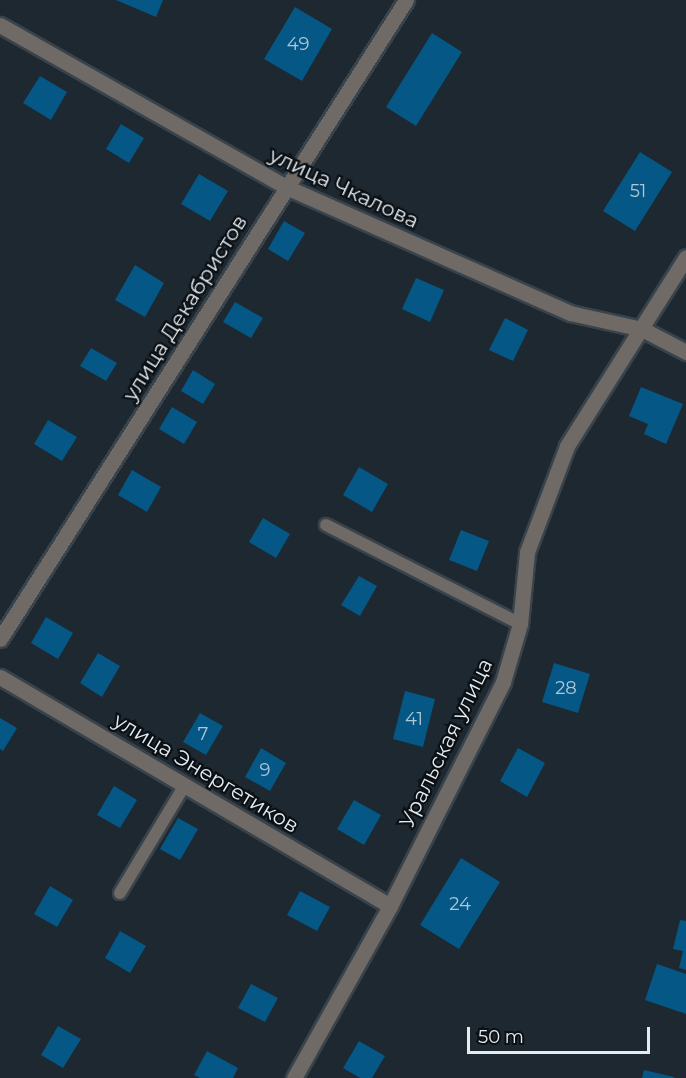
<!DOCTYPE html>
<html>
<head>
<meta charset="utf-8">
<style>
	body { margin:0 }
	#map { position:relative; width:686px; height:1078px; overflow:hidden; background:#1d2830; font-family:Montserrat,sans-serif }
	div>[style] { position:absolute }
	.building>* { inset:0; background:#055786 }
	.roads { filter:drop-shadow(2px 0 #39434b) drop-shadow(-2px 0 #39434b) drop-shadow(0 2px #39434b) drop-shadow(0 -2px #39434b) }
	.service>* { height:12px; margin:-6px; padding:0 6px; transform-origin:6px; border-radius:6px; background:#706a66 }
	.minor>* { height:15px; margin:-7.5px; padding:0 7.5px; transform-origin:7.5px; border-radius:7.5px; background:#706a66 }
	span { translate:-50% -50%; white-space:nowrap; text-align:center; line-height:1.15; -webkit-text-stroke:4.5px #0b1014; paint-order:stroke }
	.number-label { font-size:18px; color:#adc7d6 }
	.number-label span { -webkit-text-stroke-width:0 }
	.street-label { font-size:21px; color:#e5ecf1 }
	.scale { position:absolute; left:467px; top:1027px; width:183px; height:27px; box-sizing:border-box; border:3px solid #e5ecf1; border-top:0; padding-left:8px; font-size:18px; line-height:21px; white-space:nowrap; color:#e5ecf1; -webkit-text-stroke:4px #0b1014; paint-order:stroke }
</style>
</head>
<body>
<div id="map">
	<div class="building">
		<i style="clip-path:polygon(116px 0,163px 0,156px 17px)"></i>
		<i style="clip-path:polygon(295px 7px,332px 29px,302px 81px,264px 59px)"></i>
		<i style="clip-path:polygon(432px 33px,462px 52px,416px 126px,386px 107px)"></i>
		<i style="clip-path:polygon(40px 76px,67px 92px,51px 120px,23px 103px)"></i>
		<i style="clip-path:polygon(121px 124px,144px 138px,129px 163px,106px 149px)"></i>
		<i style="clip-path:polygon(640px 152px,672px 172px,635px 231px,603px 211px)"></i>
		<i style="clip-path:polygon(199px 174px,228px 191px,210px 221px,181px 204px)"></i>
		<i style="clip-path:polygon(284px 221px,305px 233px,288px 261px,268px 249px)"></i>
		<i style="clip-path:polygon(135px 265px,164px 283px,145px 317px,115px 300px)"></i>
		<i style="clip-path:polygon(416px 278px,444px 290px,430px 322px,402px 309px)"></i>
		<i style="clip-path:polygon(235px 302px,263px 318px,251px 338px,223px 322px)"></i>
		<i style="clip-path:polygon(505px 318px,528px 330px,513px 361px,489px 350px)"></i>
		<i style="clip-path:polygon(91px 348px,117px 363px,106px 381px,80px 366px)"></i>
		<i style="clip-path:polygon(193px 370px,215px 384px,203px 404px,181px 391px)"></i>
		<i style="clip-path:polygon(641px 387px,683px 404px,666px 444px,644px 434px,648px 424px,629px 416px)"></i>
		<i style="clip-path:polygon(172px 407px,197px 422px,184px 444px,159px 429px)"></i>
		<i style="clip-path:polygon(48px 420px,77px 437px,62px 461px,34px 444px)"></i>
		<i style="clip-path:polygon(359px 467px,388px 484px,372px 512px,343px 495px)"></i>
		<i style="clip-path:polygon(132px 470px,161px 487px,147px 512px,118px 495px)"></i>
		<i style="clip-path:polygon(263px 518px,290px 534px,276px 558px,249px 542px)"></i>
		<i style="clip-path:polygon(461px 530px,489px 541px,477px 571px,449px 560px)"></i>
		<i style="clip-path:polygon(359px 576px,377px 586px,360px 616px,341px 605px)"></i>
		<i style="clip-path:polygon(46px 617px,73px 633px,58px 659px,31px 643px)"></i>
		<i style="clip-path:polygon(98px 653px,120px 666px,102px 697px,80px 683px)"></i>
		<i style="clip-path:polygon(554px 663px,590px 674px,578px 713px,542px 702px)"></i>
		<i style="clip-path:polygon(405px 691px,435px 699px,423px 747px,393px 739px)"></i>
		<i style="clip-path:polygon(200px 713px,223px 726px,206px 755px,183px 742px)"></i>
		<i style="clip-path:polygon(0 718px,17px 728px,3px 751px,0 749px)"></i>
		<i style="clip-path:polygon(261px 748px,286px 763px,270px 791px,245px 777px)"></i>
		<i style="clip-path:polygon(518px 748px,545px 763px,527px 797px,500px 781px)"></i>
		<i style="clip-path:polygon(114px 786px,137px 800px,120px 828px,97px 815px)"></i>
		<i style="clip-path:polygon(354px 800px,381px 815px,364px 845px,337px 829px)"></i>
		<i style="clip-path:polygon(178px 818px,198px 829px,180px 860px,160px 849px)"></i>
		<i style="clip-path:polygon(461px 858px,500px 882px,459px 949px,420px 925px)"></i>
		<i style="clip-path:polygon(50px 886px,73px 900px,57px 927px,34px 914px)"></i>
		<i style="clip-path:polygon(300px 891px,330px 907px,317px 931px,287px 915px)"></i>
		<i style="clip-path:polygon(680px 920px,686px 921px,686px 970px,679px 968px,683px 951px,673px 949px)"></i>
		<i style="clip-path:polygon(120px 931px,146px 946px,130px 973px,105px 958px)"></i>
		<i style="clip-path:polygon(657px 964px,686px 974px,686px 1014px,645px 1000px)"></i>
		<i style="clip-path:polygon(251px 984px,278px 998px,265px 1022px,238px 1008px)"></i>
		<i style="clip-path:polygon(58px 1026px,81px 1039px,63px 1068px,41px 1055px)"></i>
		<i style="clip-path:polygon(359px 1041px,385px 1056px,372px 1078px,360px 1078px,343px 1068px)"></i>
		<i style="clip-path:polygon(207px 1051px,238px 1068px,233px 1078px,200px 1078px,194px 1075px)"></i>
		<i style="clip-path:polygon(644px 1070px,674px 1077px,674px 1078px,642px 1078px)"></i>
	</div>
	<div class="roads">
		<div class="service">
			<i style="left:326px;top:525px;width:218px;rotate:27deg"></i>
			<i style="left:120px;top:893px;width:126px;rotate:-59deg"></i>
		</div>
		<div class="minor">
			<i style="left:0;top:25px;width:329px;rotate:29.5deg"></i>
			<i style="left:286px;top:187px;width:311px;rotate:23.9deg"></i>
			<i style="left:570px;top:313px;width:74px;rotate:12.5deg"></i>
			<i style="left:642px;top:329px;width:50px;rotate:27.6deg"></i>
			<i style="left:0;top:639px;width:757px;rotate:-57.57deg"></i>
			<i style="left:0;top:677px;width:452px;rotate:30.4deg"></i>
			<i style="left:294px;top:1078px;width:197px;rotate:-60.8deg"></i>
			<i style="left:390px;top:906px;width:251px;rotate:-63.2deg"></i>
			<i style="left:503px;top:682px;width:60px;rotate:-73.7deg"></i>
			<i style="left:520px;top:624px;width:72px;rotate:-84.4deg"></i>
			<i style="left:527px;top:552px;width:113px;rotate:-69.3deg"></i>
			<i style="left:567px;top:446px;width:223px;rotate:-57.8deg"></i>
		</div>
	</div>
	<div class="number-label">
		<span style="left:298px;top:44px">49</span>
		<span style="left:638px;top:191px">51</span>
		<span style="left:566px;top:688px">28</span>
		<span style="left:414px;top:719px">41</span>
		<span style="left:203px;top:734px">7</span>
		<span style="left:265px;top:770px">9</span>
		<span style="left:460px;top:904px">24</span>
	</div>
	<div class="street-label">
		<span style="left:344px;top:188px;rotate:25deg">улица Чкалова</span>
		<span style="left:185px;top:308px;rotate:-58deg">улица Декабристов</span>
		<span style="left:446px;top:743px;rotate:-64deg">Уральская улица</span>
		<span style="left:206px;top:773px;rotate:31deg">улица Энергетиков</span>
	</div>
	<div class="scale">50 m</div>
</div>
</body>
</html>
